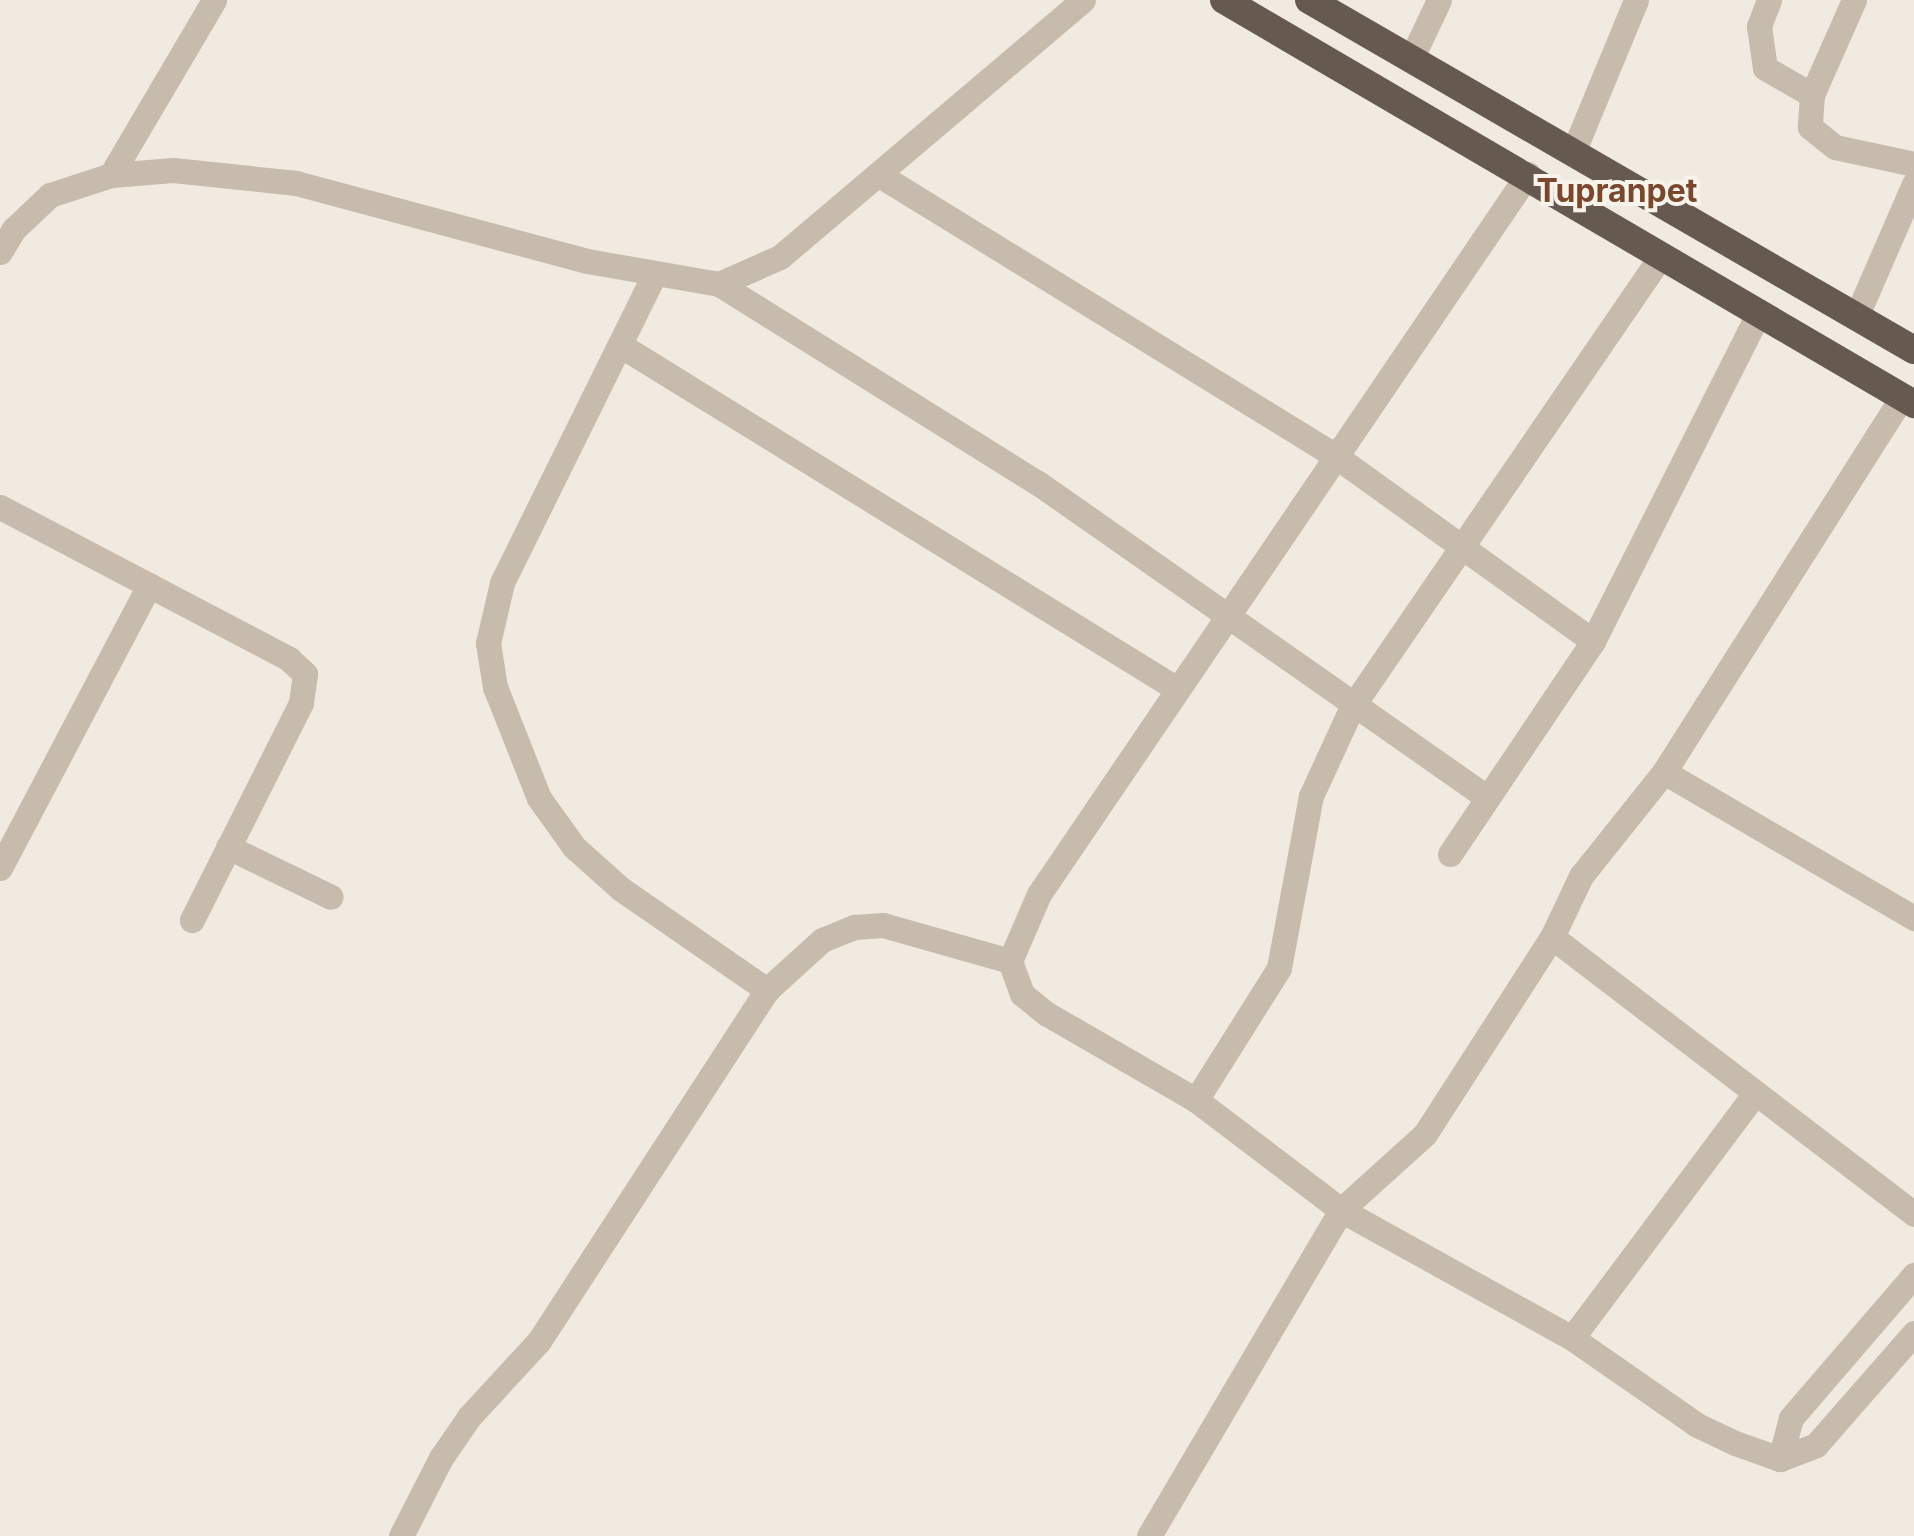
<!DOCTYPE html>
<html>
<head>
<meta charset="utf-8">
<style>
	body { margin:0 }
	#map { position:relative; width:1914px; height:1536px; overflow:hidden; background:#f0eae0; font-family:Inter,sans-serif }
	div>[style] { position:absolute }
	.minor>* { height:25px; margin:-12.5px; padding:0 12.5px; transform-origin:12.5px; border-radius:12.5px; background:#c7bbad }
	.trunk>* { height:28px; margin:-14px; padding:0 14px; transform-origin:14px; border-radius:14px; background:#665a50 }
	span { translate:-50% -50%; white-space:nowrap; text-align:center; line-height:1.15; -webkit-text-stroke:8px #f8f4ec; paint-order:stroke }
	.quarter-label { font-size:32px; color:#7b482d; font-weight:700 }
</style>
</head>
<body>
<div id="map">
	<div class="minor">
		<i style="left:1769px;top:0;width:28px;rotate:111deg"></i>
		<i style="left:1759px;top:26px;width:42px;rotate:81.9deg"></i>
		<i style="left:1765px;top:68px;width:54px;rotate:29.9deg"></i>
		<i style="left:1854px;top:0;width:104px;rotate:113.9deg"></i>
		<i style="left:1812px;top:95px;width:32px;rotate:94deg"></i>
		<i style="left:1810px;top:127px;width:32px;rotate:39deg"></i>
		<i style="left:1835px;top:147px;width:81px;rotate:12.1deg"></i>
		<i style="left:1411px;top:59px;width:65px;rotate:-64.6deg"></i>
		<i style="left:1574px;top:150px;width:162px;rotate:-67.5deg"></i>
		<i style="left:1528px;top:174px;width:870px;rotate:124.18deg"></i>
		<i style="left:1039px;top:894px;width:73px;rotate:113.4deg"></i>
		<i style="left:1010px;top:961px;width:35px;rotate:70deg"></i>
		<i style="left:1022px;top:994px;width:32px;rotate:39deg"></i>
		<i style="left:1047px;top:1014px;width:172px;rotate:30deg"></i>
		<i style="left:1196px;top:1100px;width:182px;rotate:37.2deg"></i>
		<i style="left:1341px;top:1210px;width:264px;rotate:29deg"></i>
		<i style="left:1572px;top:1338px;width:152px;rotate:34.8deg"></i>
		<i style="left:1697px;top:1425px;width:42px;rotate:25.3deg"></i>
		<i style="left:1735px;top:1443px;width:48px;rotate:19.6deg"></i>
		<i style="left:1780px;top:1459px;width:39px;rotate:-21deg"></i>
		<i style="left:1816px;top:1445px;width:149px;rotate:-48.8deg"></i>
		<i style="left:111px;top:175px;width:203px;rotate:-59.5deg"></i>
		<i style="left:881px;top:176px;width:532px;rotate:31.63deg"></i>
		<i style="left:1334px;top:455px;width:319px;rotate:35.7deg"></i>
		<i style="left:0;top:252px;width:27px;rotate:-59deg"></i>
		<i style="left:14px;top:229px;width:50px;rotate:-43.4deg"></i>
		<i style="left:50px;top:195px;width:64px;rotate:-18.2deg"></i>
		<i style="left:111px;top:175px;width:62px;rotate:-4.6deg"></i>
		<i style="left:173px;top:170px;width:124px;rotate:6deg"></i>
		<i style="left:296px;top:183px;width:301px;rotate:15deg"></i>
		<i style="left:587px;top:261px;width:134px;rotate:9.9deg"></i>
		<i style="left:719px;top:284px;width:67px;rotate:-23.9deg"></i>
		<i style="left:780px;top:257px;width:397px;rotate:-40.3deg"></i>
		<i style="left:653px;top:277px;width:341px;rotate:116.3deg"></i>
		<i style="left:502px;top:583px;width:62px;rotate:103.1deg"></i>
		<i style="left:488px;top:643px;width:45px;rotate:81deg"></i>
		<i style="left:495px;top:687px;width:119px;rotate:68.4deg"></i>
		<i style="left:539px;top:798px;width:60px;rotate:54.5deg"></i>
		<i style="left:574px;top:847px;width:63px;rotate:41.8deg"></i>
		<i style="left:621px;top:889px;width:178px;rotate:34.7deg"></i>
		<i style="left:719px;top:284px;width:376px;rotate:32deg"></i>
		<i style="left:1038px;top:483px;width:546px;rotate:35deg"></i>
		<i style="left:1857px;top:315px;width:143px;rotate:-66.5deg"></i>
		<i style="left:620px;top:345px;width:655px;rotate:31.7deg"></i>
		<i style="left:0;top:507px;width:327px;rotate:27.7deg"></i>
		<i style="left:289px;top:659px;width:22px;rotate:43deg"></i>
		<i style="left:305px;top:674px;width:29px;rotate:98deg"></i>
		<i style="left:301px;top:703px;width:243px;rotate:116.7deg"></i>
		<i style="left:1664px;top:772px;width:290px;rotate:30.3deg"></i>
		<i style="left:228px;top:847px;width:114px;rotate:25.9deg"></i>
		<i style="left:1450px;top:854px;width:257px;rotate:-56.1deg"></i>
		<i style="left:1593px;top:641px;width:369px;rotate:-63.2deg"></i>
		<i style="left:0;top:868px;width:320px;rotate:-62.2deg"></i>
		<i style="left:1552px;top:937px;width:456px;rotate:37.4deg"></i>
		<i style="left:1196px;top:1100px;width:156px;rotate:-57.8deg"></i>
		<i style="left:1279px;top:968px;width:175px;rotate:-79.5deg"></i>
		<i style="left:1311px;top:796px;width:98px;rotate:-65.3deg"></i>
		<i style="left:1352px;top:707px;width:547px;rotate:-55.58deg"></i>
		<i style="left:1572px;top:1338px;width:304px;rotate:-53.2deg"></i>
		<i style="left:1780px;top:1459px;width:42px;rotate:-75deg"></i>
		<i style="left:1791px;top:1418px;width:189px;rotate:-49.3deg"></i>
		<i style="left:401px;top:1536px;width:88px;rotate:-62.9deg"></i>
		<i style="left:441px;top:1458px;width:50px;rotate:-55.7deg"></i>
		<i style="left:469px;top:1417px;width:103px;rotate:-47.4deg"></i>
		<i style="left:539px;top:1341px;width:419px;rotate:-57deg"></i>
		<i style="left:767px;top:990px;width:74px;rotate:-42.3deg"></i>
		<i style="left:822px;top:940px;width:35px;rotate:-22deg"></i>
		<i style="left:854px;top:927px;width:29px;rotate:-4deg"></i>
		<i style="left:883px;top:925px;width:132px;rotate:15.8deg"></i>
		<i style="left:1149px;top:1536px;width:378px;rotate:-59.5deg"></i>
		<i style="left:1341px;top:1210px;width:113px;rotate:-42.1deg"></i>
		<i style="left:1425px;top:1134px;width:234px;rotate:-57.2deg"></i>
		<i style="left:1552px;top:937px;width:68px;rotate:-64.6deg"></i>
		<i style="left:1581px;top:876px;width:133px;rotate:-51.4deg"></i>
		<i style="left:1664px;top:772px;width:444px;rotate:-57.6deg"></i>
	</div>
	<div class="trunk">
		<i style="left:1224px;top:0;width:800px;rotate:30.35deg"></i>
		<i style="left:1309px;top:0;width:699px;rotate:30.05deg"></i>
	</div>
	<div class="quarter-label">
		<span style="left:1617px;top:191px">Tupranpet</span>
	</div>
</div>
</body>
</html>
